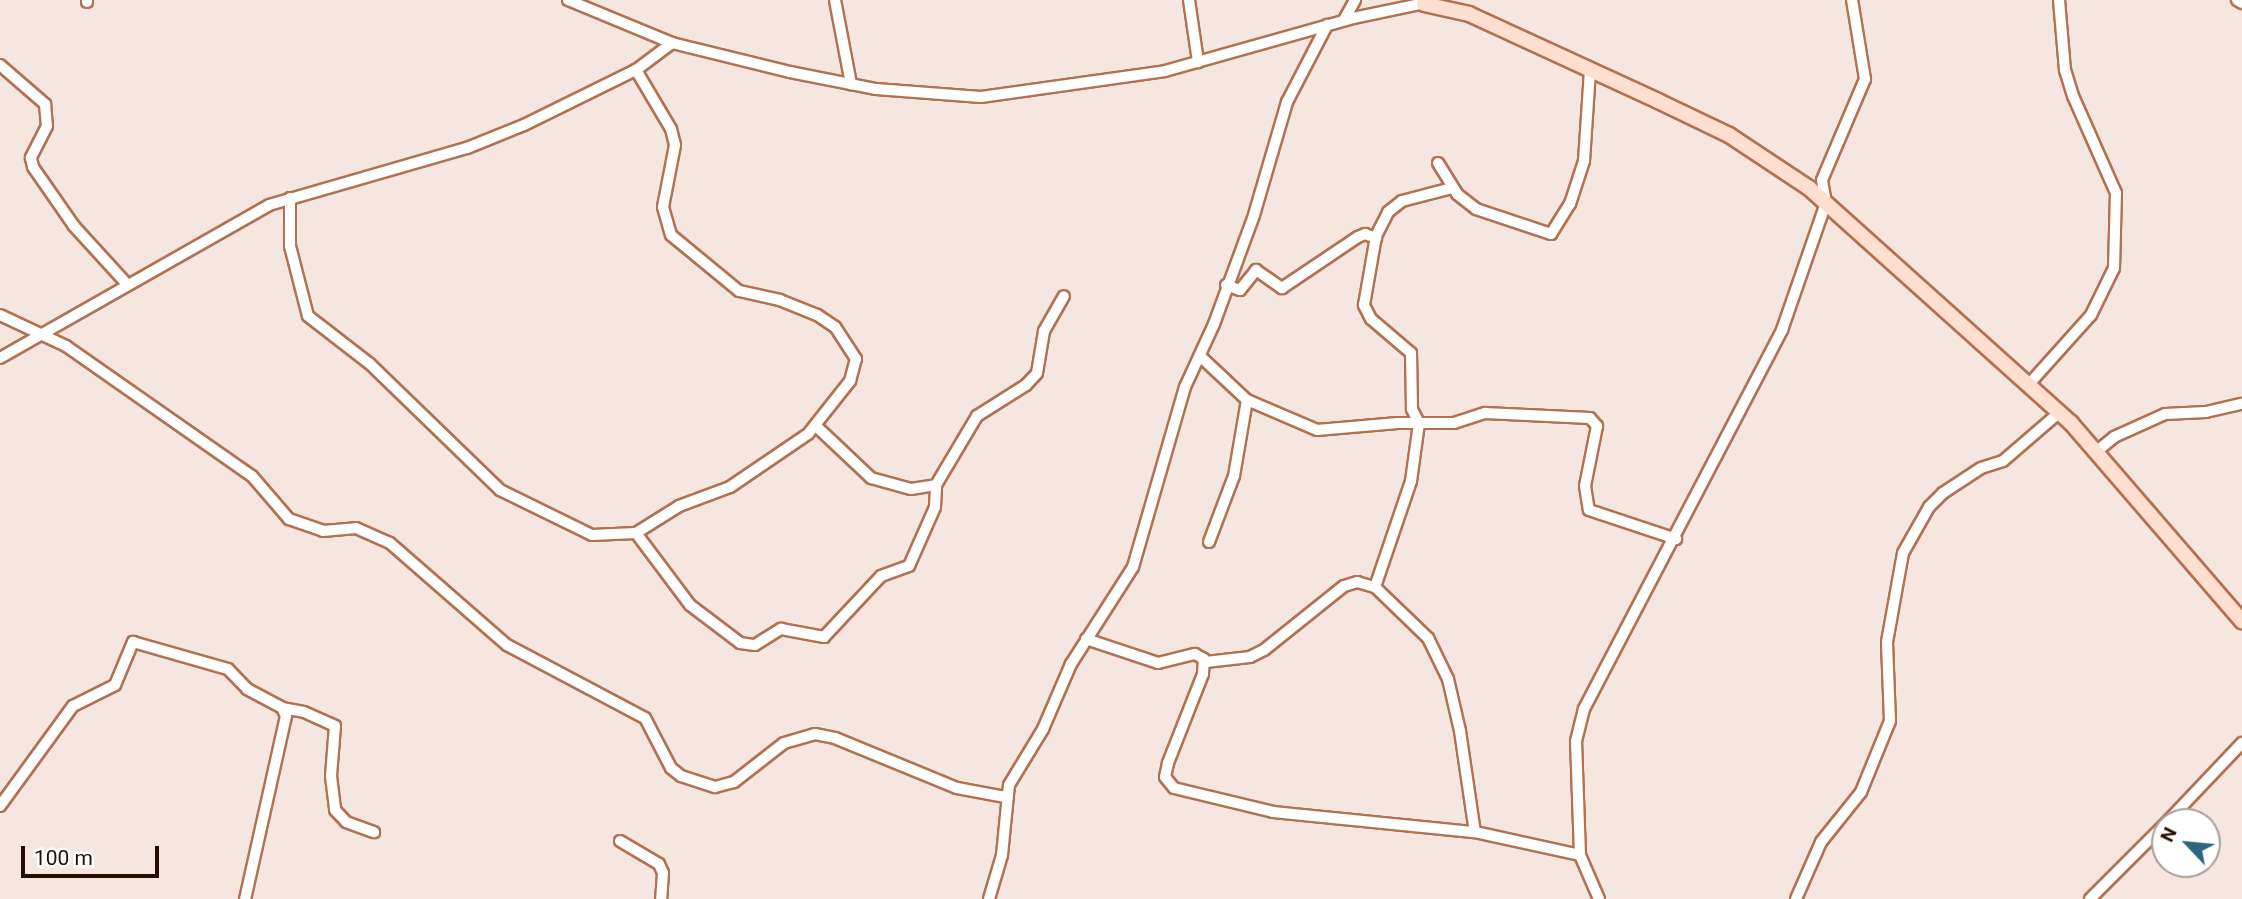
<!DOCTYPE html>
<html>
<head>
<meta charset="utf-8">
<style>
	body { margin:0 }
	#map { position:relative; width:2242px; height:899px; overflow:hidden; background:#f5e6df; font-family:Roboto,sans-serif }
	div>[style] { position:absolute }
	.roads { filter:drop-shadow(2px 0 #b27251) drop-shadow(-2px 0 #b27251) drop-shadow(0 2px #b27251) drop-shadow(0 -2px #b27251) }
	.minor>* { height:10px; margin:-5px; padding:0 5px; transform-origin:5px; border-radius:5px; background:#fff }
	.major>* { height:14px; margin:-7px; padding:0 7px; transform-origin:7px; border-radius:7px; background:#fedfd0 }
	span { translate:-50% -50%; white-space:nowrap; text-align:center; line-height:1.15; -webkit-text-stroke:5px #fff; paint-order:stroke }
	.north { position:absolute; left:2151px; top:808px; width:70px; height:70px; box-sizing:border-box; background:#fff; border:2px solid #a89e9a; border-radius:50%; rotate:296deg; font-size:19px; font-weight:700; line-height:28px; text-align:center; color:#250d02 }
	.north::after { content:''; display:block; margin:auto; width:24px; height:32px; background:#2c677f; clip-path:polygon(50% 0,100% 100%,50% 72%,0 100%) }
	.scale { position:absolute; left:21px; top:846px; width:138px; height:32px; box-sizing:border-box; border:4px solid #250d02; border-top:0; padding-left:9px; font-size:21px; line-height:24px; white-space:nowrap; color:#250d02; -webkit-text-stroke:5px #fff; paint-order:stroke }
</style>
</head>
<body>
<div id="map">
	<div class="roads">
		<div class="minor">
			<i style="left:87px;top:0;width:2px;rotate:90deg"></i>
			<i style="left:568px;top:0;width:113px;rotate:22.5deg"></i>
			<i style="left:672px;top:43px;width:122px;rotate:13.8deg"></i>
			<i style="left:790px;top:72px;width:88px;rotate:11.2deg"></i>
			<i style="left:876px;top:89px;width:105px;rotate:4.4deg"></i>
			<i style="left:981px;top:97px;width:186px;rotate:-8deg"></i>
			<i style="left:1165px;top:71px;width:195px;rotate:-15.7deg"></i>
			<i style="left:1353px;top:18px;width:68px;rotate:-11.8deg"></i>
			<i style="left:835px;top:0;width:86px;rotate:79.2deg"></i>
			<i style="left:1189px;top:0;width:63px;rotate:81.7deg"></i>
			<i style="left:2237px;top:0;width:6px;rotate:31deg"></i>
			<i style="left:1344px;top:20px;width:23px;rotate:-61deg"></i>
			<i style="left:0;top:65px;width:60px;rotate:40.9deg"></i>
			<i style="left:45px;top:104px;width:22px;rotate:85deg"></i>
			<i style="left:47px;top:126px;width:36px;rotate:117deg"></i>
			<i style="left:31px;top:158px;width:9px;rotate:77deg"></i>
			<i style="left:33px;top:167px;width:72px;rotate:55.2deg"></i>
			<i style="left:74px;top:226px;width:77px;rotate:47.6deg"></i>
			<i style="left:1438px;top:163px;width:36px;rotate:58deg"></i>
			<i style="left:1457px;top:194px;width:24px;rotate:38deg"></i>
			<i style="left:1476px;top:209px;width:79px;rotate:18.4deg"></i>
			<i style="left:1551px;top:234px;width:36px;rotate:-58deg"></i>
			<i style="left:1570px;top:204px;width:45px;rotate:-72deg"></i>
			<i style="left:1584px;top:161px;width:91px;rotate:-86.2deg"></i>
			<i style="left:290px;top:198px;width:48px;rotate:90deg"></i>
			<i style="left:290px;top:246px;width:72px;rotate:75.6deg"></i>
			<i style="left:308px;top:316px;width:78px;rotate:37.7deg"></i>
			<i style="left:370px;top:364px;width:181px;rotate:44.1deg"></i>
			<i style="left:500px;top:490px;width:102px;rotate:26.1deg"></i>
			<i style="left:592px;top:535px;width:44px;rotate:-2.6deg"></i>
			<i style="left:636px;top:533px;width:51px;rotate:-32.1deg"></i>
			<i style="left:679px;top:506px;width:54px;rotate:-20.4deg"></i>
			<i style="left:730px;top:487px;width:94px;rotate:-34.2deg"></i>
			<i style="left:808px;top:434px;width:68px;rotate:-51.6deg"></i>
			<i style="left:850px;top:381px;width:23px;rotate:-75deg"></i>
			<i style="left:856px;top:359px;width:38px;rotate:-123deg"></i>
			<i style="left:835px;top:327px;width:22px;rotate:-146deg"></i>
			<i style="left:817px;top:315px;width:40px;rotate:-158deg"></i>
			<i style="left:780px;top:300px;width:42px;rotate:-167.6deg"></i>
			<i style="left:739px;top:291px;width:88px;rotate:-140.5deg"></i>
			<i style="left:671px;top:235px;width:29px;rotate:-106deg"></i>
			<i style="left:663px;top:207px;width:63px;rotate:-79deg"></i>
			<i style="left:675px;top:145px;width:16px;rotate:-104deg"></i>
			<i style="left:671px;top:129px;width:69px;rotate:-120.7deg"></i>
			<i style="left:1226px;top:285px;width:15px;rotate:20deg"></i>
			<i style="left:1240px;top:290px;width:26px;rotate:-51deg"></i>
			<i style="left:1256px;top:270px;width:32px;rotate:35deg"></i>
			<i style="left:1282px;top:288px;width:92px;rotate:-33.9deg"></i>
			<i style="left:1358px;top:237px;width:8px;rotate:-23deg"></i>
			<i style="left:1365px;top:234px;width:12px;rotate:20deg"></i>
			<i style="left:0;top:315px;width:73px;rotate:25.2deg"></i>
			<i style="left:66px;top:346px;width:227px;rotate:35deg"></i>
			<i style="left:252px;top:476px;width:57px;rotate:49.3deg"></i>
			<i style="left:289px;top:519px;width:36px;rotate:19deg"></i>
			<i style="left:323px;top:531px;width:33px;rotate:-5deg"></i>
			<i style="left:356px;top:528px;width:37px;rotate:24deg"></i>
			<i style="left:390px;top:543px;width:155px;rotate:41.1deg"></i>
			<i style="left:507px;top:645px;width:156px;rotate:27.9deg"></i>
			<i style="left:645px;top:718px;width:56px;rotate:62.5deg"></i>
			<i style="left:671px;top:768px;width:13px;rotate:39deg"></i>
			<i style="left:681px;top:776px;width:36px;rotate:18deg"></i>
			<i style="left:715px;top:787px;width:20px;rotate:-15deg"></i>
			<i style="left:734px;top:782px;width:63px;rotate:-38deg"></i>
			<i style="left:784px;top:743px;width:32px;rotate:-16deg"></i>
			<i style="left:815px;top:734px;width:20px;rotate:11deg"></i>
			<i style="left:835px;top:738px;width:132px;rotate:22.3deg"></i>
			<i style="left:957px;top:788px;width:49px;rotate:10.6deg"></i>
			<i style="left:1201px;top:357px;width:63px;rotate:43.1deg"></i>
			<i style="left:1247px;top:400px;width:76px;rotate:23.2deg"></i>
			<i style="left:1317px;top:430px;width:81px;rotate:-4.9deg"></i>
			<i style="left:1398px;top:423px;width:56px"></i>
			<i style="left:1454px;top:423px;width:33px;rotate:-18deg"></i>
			<i style="left:1485px;top:413px;width:105px;rotate:2.7deg"></i>
			<i style="left:1590px;top:418px;width:11px;rotate:49deg"></i>
			<i style="left:1597px;top:426px;width:61px;rotate:101.3deg"></i>
			<i style="left:1585px;top:486px;width:24px;rotate:81deg"></i>
			<i style="left:1589px;top:510px;width:92px;rotate:18.4deg"></i>
			<i style="left:0;top:358px;width:309px;rotate:-29.6deg"></i>
			<i style="left:269px;top:205px;width:206px;rotate:-16.1deg"></i>
			<i style="left:467px;top:148px;width:61px;rotate:-22deg"></i>
			<i style="left:524px;top:125px;width:125px;rotate:-26.2deg"></i>
			<i style="left:636px;top:70px;width:45px;rotate:-36.9deg"></i>
			<i style="left:2030px;top:383px;width:91px;rotate:-48.1deg"></i>
			<i style="left:2091px;top:315px;width:52px;rotate:-63.9deg"></i>
			<i style="left:2114px;top:268px;width:75px;rotate:-88.5deg"></i>
			<i style="left:2116px;top:193px;width:106px;rotate:-113.9deg"></i>
			<i style="left:2073px;top:96px;width:27px;rotate:-107deg"></i>
			<i style="left:2065px;top:70px;width:70px;rotate:-94.9deg"></i>
			<i style="left:816px;top:426px;width:76px;rotate:43.4deg"></i>
			<i style="left:871px;top:478px;width:41px;rotate:15.4deg"></i>
			<i style="left:911px;top:489px;width:25px;rotate:-9deg"></i>
			<i style="left:936px;top:485px;width:80px;rotate:-59.3deg"></i>
			<i style="left:977px;top:416px;width:58px;rotate:-32.3deg"></i>
			<i style="left:1026px;top:385px;width:16px;rotate:-47deg"></i>
			<i style="left:1037px;top:373px;width:43px;rotate:-80.5deg"></i>
			<i style="left:1044px;top:331px;width:40px;rotate:-60.3deg"></i>
			<i style="left:2097px;top:451px;width:22px;rotate:-39deg"></i>
			<i style="left:2114px;top:437px;width:56px;rotate:-24.3deg"></i>
			<i style="left:2165px;top:414px;width:41px;rotate:-2.8deg"></i>
			<i style="left:2206px;top:412px;width:37px;rotate:-13deg"></i>
			<i style="left:636px;top:533px;width:90px;rotate:53.1deg"></i>
			<i style="left:690px;top:605px;width:63px;rotate:37.2deg"></i>
			<i style="left:740px;top:643px;width:15px;rotate:8deg"></i>
			<i style="left:755px;top:645px;width:31px;rotate:-32deg"></i>
			<i style="left:781px;top:629px;width:44px;rotate:10.5deg"></i>
			<i style="left:824px;top:637px;width:83px;rotate:-46.9deg"></i>
			<i style="left:881px;top:576px;width:30px;rotate:-20deg"></i>
			<i style="left:909px;top:566px;width:64px;rotate:-66.2deg"></i>
			<i style="left:935px;top:507px;width:22px;rotate:-87deg"></i>
			<i style="left:1209px;top:542px;width:71px;rotate:-69.3deg"></i>
			<i style="left:1234px;top:476px;width:77px;rotate:-80.3deg"></i>
			<i style="left:1375px;top:587px;width:112px;rotate:-71.2deg"></i>
			<i style="left:1411px;top:481px;width:59px;rotate:-82.1deg"></i>
			<i style="left:1419px;top:423px;width:16px;rotate:-117deg"></i>
			<i style="left:1412px;top:409px;width:56px;rotate:-91deg"></i>
			<i style="left:1411px;top:353px;width:52px;rotate:-139.6deg"></i>
			<i style="left:1371px;top:319px;width:16px;rotate:-117deg"></i>
			<i style="left:1364px;top:305px;width:70px;rotate:-80.1deg"></i>
			<i style="left:1376px;top:236px;width:27px;rotate:-63deg"></i>
			<i style="left:1388px;top:212px;width:18px;rotate:-38deg"></i>
			<i style="left:1402px;top:201px;width:52px;rotate:-14.6deg"></i>
			<i style="left:1086px;top:639px;width:76px;rotate:18.4deg"></i>
			<i style="left:1158px;top:663px;width:38px;rotate:-14deg"></i>
			<i style="left:1195px;top:654px;width:10px;rotate:29deg"></i>
			<i style="left:1204px;top:659px;width:15px;rotate:94deg"></i>
			<i style="left:1203px;top:674px;width:96px;rotate:111.5deg"></i>
			<i style="left:1168px;top:763px;width:14px;rotate:102deg"></i>
			<i style="left:1165px;top:777px;width:14px;rotate:51deg"></i>
			<i style="left:1174px;top:788px;width:102px;rotate:13.6deg"></i>
			<i style="left:1273px;top:812px;width:203px;rotate:5.7deg"></i>
			<i style="left:1475px;top:832px;width:107px;rotate:12.4deg"></i>
			<i style="left:1206px;top:662px;width:44px;rotate:-6.5deg"></i>
			<i style="left:1250px;top:657px;width:16px;rotate:-27deg"></i>
			<i style="left:1264px;top:650px;width:102px;rotate:-38.7deg"></i>
			<i style="left:1344px;top:586px;width:14px;rotate:-17deg"></i>
			<i style="left:1357px;top:582px;width:19px;rotate:16deg"></i>
			<i style="left:1375px;top:587px;width:74px;rotate:43.9deg"></i>
			<i style="left:1428px;top:638px;width:46px;rotate:64deg"></i>
			<i style="left:1448px;top:679px;width:53px;rotate:77deg"></i>
			<i style="left:1460px;top:731px;width:102px;rotate:81.6deg"></i>
			<i style="left:282px;top:708px;width:22px;rotate:10deg"></i>
			<i style="left:304px;top:712px;width:34px;rotate:24deg"></i>
			<i style="left:335px;top:726px;width:50px;rotate:94.6deg"></i>
			<i style="left:331px;top:776px;width:34px;rotate:83deg"></i>
			<i style="left:335px;top:810px;width:16px;rotate:47deg"></i>
			<i style="left:346px;top:822px;width:30px;rotate:20deg"></i>
			<i style="left:0;top:806px;width:124px;rotate:-53.9deg"></i>
			<i style="left:73px;top:706px;width:47px;rotate:-26.6deg"></i>
			<i style="left:115px;top:685px;width:47px;rotate:-67.3deg"></i>
			<i style="left:133px;top:642px;width:99px;rotate:15.9deg"></i>
			<i style="left:228px;top:669px;width:28px;rotate:46deg"></i>
			<i style="left:247px;top:689px;width:40px;rotate:28deg"></i>
			<i style="left:282px;top:708px;width:9px;rotate:63deg"></i>
			<i style="left:286px;top:716px;width:188px;rotate:102.6deg"></i>
			<i style="left:2167px;top:822px;width:109px;rotate:-46.5deg"></i>
			<i style="left:620px;top:841px;width:45px;rotate:30.5deg"></i>
			<i style="left:659px;top:864px;width:10px;rotate:66deg"></i>
			<i style="left:663px;top:873px;width:26px;rotate:94deg"></i>
			<i style="left:989px;top:899px;width:46px;rotate:-73.5deg"></i>
			<i style="left:1002px;top:855px;width:70px;rotate:-84.3deg"></i>
			<i style="left:1009px;top:785px;width:66px;rotate:-58.7deg"></i>
			<i style="left:1043px;top:729px;width:71px;rotate:-66.7deg"></i>
			<i style="left:1071px;top:664px;width:115px;rotate:-57.4deg"></i>
			<i style="left:1133px;top:567px;width:187px;rotate:-73.9deg"></i>
			<i style="left:1185px;top:387px;width:69px;rotate:-65.3deg"></i>
			<i style="left:1214px;top:324px;width:116px;rotate:-69.8deg"></i>
			<i style="left:1254px;top:215px;width:118px;rotate:-73.7deg"></i>
			<i style="left:1287px;top:102px;width:87px;rotate:-62.5deg"></i>
			<i style="left:1599px;top:899px;width:48px;rotate:-113.4deg"></i>
			<i style="left:1580px;top:855px;width:114px;rotate:-92deg"></i>
			<i style="left:1576px;top:741px;width:33px;rotate:-76deg"></i>
			<i style="left:1584px;top:709px;width:428px;rotate:-62.4deg"></i>
			<i style="left:1782px;top:330px;width:134px;rotate:-70.9deg"></i>
			<i style="left:1826px;top:203px;width:23px;rotate:-100deg"></i>
			<i style="left:1822px;top:180px;width:110px;rotate:-66.9deg"></i>
			<i style="left:1865px;top:79px;width:80px;rotate:-99.3deg"></i>
			<i style="left:1796px;top:899px;width:62px;rotate:-66.3deg"></i>
			<i style="left:1821px;top:842px;width:64px;rotate:-51.3deg"></i>
			<i style="left:1861px;top:792px;width:77px;rotate:-67.8deg"></i>
			<i style="left:1890px;top:721px;width:79px;rotate:-92.2deg"></i>
			<i style="left:1887px;top:642px;width:90px;rotate:-79.8deg"></i>
			<i style="left:1903px;top:553px;width:53px;rotate:-60.5deg"></i>
			<i style="left:1929px;top:507px;width:20px;rotate:-45deg"></i>
			<i style="left:1943px;top:493px;width:45px;rotate:-33.3deg"></i>
			<i style="left:1981px;top:468px;width:23px;rotate:-18deg"></i>
			<i style="left:2003px;top:461px;width:75px;rotate:-40.7deg"></i>
			<i style="left:2090px;top:899px;width:106px;rotate:-45deg"></i>
		</div>
		<div class="major">
			<i style="left:1424px;top:4px;width:46px;rotate:12.5deg"></i>
			<i style="left:1469px;top:14px;width:208px;rotate:24.7deg"></i>
			<i style="left:1658px;top:101px;width:79px;rotate:25.6deg"></i>
			<i style="left:1729px;top:135px;width:96px;rotate:33.5deg"></i>
			<i style="left:1809px;top:188px;width:352px;rotate:41.9deg"></i>
			<i style="left:2071px;top:423px;width:262px;rotate:49.2deg"></i>
		</div>
	</div>
	<div class="north">N</div>
	<div class="scale">100 m</div>
</div>
</body>
</html>
